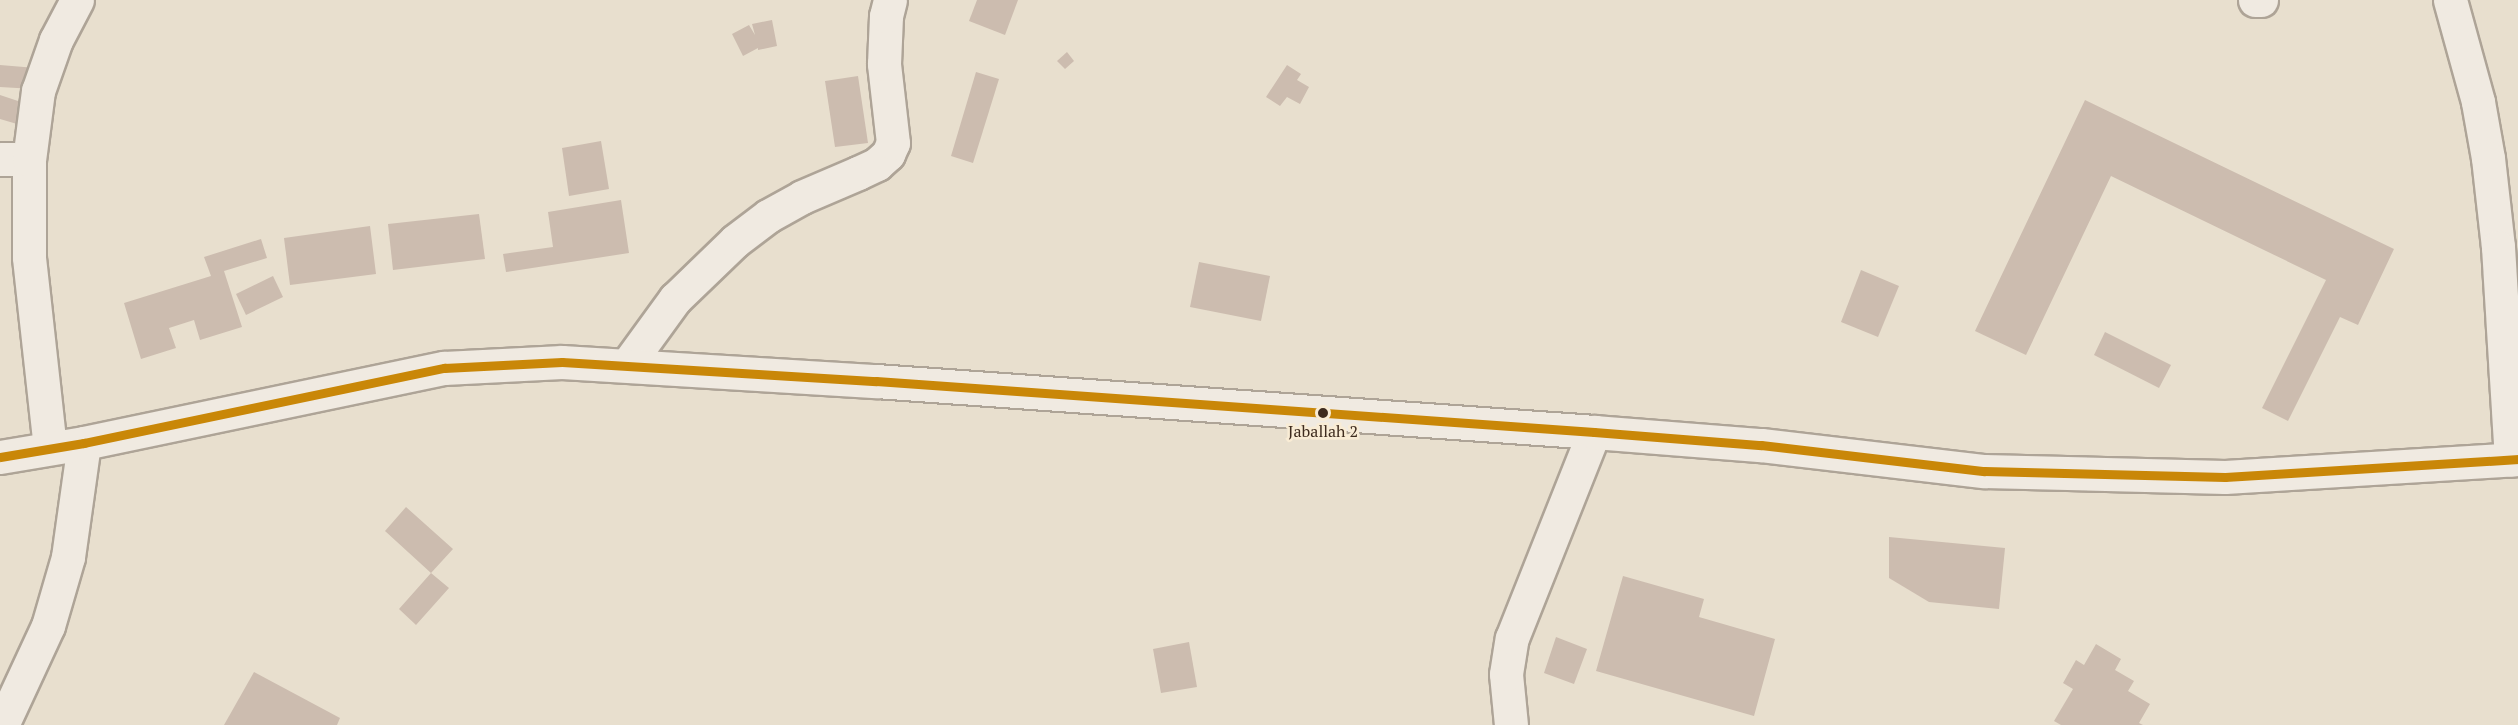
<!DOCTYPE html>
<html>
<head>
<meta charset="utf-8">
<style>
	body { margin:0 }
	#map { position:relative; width:2518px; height:725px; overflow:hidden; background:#e8dfce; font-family:"PT Serif",serif }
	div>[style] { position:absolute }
	.building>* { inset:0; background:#ccbcaf }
	.roads { filter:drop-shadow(2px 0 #aea497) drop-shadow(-2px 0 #aea497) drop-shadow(0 2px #aea497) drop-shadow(0 -2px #aea497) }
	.street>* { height:33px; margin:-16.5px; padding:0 16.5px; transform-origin:16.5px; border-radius:16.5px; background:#f0eae1 }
	.secondary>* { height:33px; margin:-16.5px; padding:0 16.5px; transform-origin:16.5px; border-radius:16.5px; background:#f0eae1 }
	.bus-1>* { height:9px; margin:-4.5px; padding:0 4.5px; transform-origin:4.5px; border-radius:4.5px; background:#c98708 }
	.dots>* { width:16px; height:16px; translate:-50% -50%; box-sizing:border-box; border:3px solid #f9ecd5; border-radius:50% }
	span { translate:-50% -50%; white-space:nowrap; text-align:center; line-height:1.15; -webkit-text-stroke:5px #f9ecd5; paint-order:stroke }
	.bus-label { font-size:16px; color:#3e2b1e }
</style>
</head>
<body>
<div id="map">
	<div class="building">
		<i style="clip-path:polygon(977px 0,1018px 0,1005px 35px,969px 21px)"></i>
		<i style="clip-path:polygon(772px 20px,777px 46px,758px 50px,758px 48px,743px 56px,732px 34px,749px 25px,755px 35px,752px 24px)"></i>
		<i style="clip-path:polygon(1067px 52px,1074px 61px,1065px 69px,1057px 61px)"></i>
		<i style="clip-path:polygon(0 65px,36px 68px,34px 89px,0 87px)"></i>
		<i style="clip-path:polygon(1287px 65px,1301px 74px,1297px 80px,1309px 87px,1300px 104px,1287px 97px,1280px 106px,1266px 97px)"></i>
		<i style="clip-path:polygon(976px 72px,999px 79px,973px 163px,951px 156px)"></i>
		<i style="clip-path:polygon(858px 76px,868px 143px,835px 147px,825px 81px)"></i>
		<i style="clip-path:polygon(0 95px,24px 103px,17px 124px,0 119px)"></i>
		<i style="clip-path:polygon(2085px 100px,2394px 249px,2358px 325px,2340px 317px,2288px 421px,2262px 408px,2326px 280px,2111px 176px,2026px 355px,1975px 331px)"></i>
		<i style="clip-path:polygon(601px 141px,609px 189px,569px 196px,562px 148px)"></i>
		<i style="clip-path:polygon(621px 200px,629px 253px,506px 272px,503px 254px,553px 247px,548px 212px)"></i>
		<i style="clip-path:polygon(479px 214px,485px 259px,393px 270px,388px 224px)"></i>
		<i style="clip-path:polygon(370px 226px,376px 274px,290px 285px,284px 238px)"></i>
		<i style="clip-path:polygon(261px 239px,267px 258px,224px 271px,242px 327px,200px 340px,194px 320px,169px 328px,176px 348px,141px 359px,124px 303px,211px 276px,204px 257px)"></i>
		<i style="clip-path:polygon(1199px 262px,1270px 276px,1261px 321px,1190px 307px)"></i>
		<i style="clip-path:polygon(1861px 270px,1899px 286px,1878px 337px,1841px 322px)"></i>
		<i style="clip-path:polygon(273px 276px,283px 297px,246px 315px,236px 294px)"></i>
		<i style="clip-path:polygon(2105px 332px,2171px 365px,2159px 388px,2094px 355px)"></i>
		<i style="clip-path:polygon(406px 507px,453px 549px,431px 573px,449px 588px,416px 625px,399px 609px,431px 573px,385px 531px)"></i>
		<i style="clip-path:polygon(1889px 537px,2005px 548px,1999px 609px,1929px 602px,1889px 578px)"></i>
		<i style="clip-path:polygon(1623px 576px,1704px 599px,1699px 617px,1775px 639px,1754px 716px,1596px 671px)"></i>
		<i style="clip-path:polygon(1556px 637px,1587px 649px,1574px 684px,1544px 673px)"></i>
		<i style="clip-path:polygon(1189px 642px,1197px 687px,1161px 693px,1153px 649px)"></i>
		<i style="clip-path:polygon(2096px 644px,2121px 659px,2115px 670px,2134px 681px,2128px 691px,2150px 704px,2139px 723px,2143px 725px,2061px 725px,2054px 721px,2073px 689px,2063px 683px,2076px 660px,2084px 665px)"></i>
		<i style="clip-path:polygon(254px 672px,340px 718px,337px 725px,224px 725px)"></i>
	</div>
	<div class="roads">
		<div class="street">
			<i style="left:2255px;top:0;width:6px"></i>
			<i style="left:2450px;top:0;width:106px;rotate:74.6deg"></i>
			<i style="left:2478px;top:102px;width:57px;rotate:79.9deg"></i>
			<i style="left:2488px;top:158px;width:90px;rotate:83.6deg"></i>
			<i style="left:2498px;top:247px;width:213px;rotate:86.5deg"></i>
			<i style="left:0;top:159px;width:29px;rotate:2deg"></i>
			<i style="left:627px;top:365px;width:82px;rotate:-54deg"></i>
			<i style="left:675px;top:299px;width:83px;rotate:-44deg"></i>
			<i style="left:735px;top:241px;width:41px;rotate:-37.1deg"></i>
			<i style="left:768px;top:216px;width:39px;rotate:-29deg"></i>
			<i style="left:802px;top:197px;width:61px;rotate:-23.2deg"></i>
			<i style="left:858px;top:173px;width:21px;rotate:-25deg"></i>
			<i style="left:877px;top:164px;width:15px;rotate:-42deg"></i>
			<i style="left:888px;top:154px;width:12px;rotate:-66deg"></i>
			<i style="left:893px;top:143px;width:80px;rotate:-96.5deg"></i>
			<i style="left:884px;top:64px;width:48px;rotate:-87.6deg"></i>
			<i style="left:886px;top:16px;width:16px;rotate:-76deg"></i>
			<i style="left:50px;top:448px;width:192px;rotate:-96.3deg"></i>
			<i style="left:29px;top:257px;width:97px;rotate:-90deg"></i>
			<i style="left:29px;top:160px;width:70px;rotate:-82.6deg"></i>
			<i style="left:38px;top:91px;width:54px;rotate:-70.6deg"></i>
			<i style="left:56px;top:40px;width:45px;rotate:-62.3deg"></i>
			<i style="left:2px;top:725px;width:109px;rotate:-65.1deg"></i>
			<i style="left:48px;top:626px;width:72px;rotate:-73.8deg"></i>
			<i style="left:68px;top:557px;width:115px;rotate:-82deg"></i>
			<i style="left:1511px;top:725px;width:51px;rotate:-95.6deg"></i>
			<i style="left:1506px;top:674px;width:36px;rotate:-81deg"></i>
			<i style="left:1512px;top:638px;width:222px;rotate:-68.3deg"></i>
		</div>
		<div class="secondary">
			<i style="left:0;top:457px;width:85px;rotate:-9.5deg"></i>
			<i style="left:84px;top:443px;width:368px;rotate:-11.8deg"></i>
			<i style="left:444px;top:368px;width:118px;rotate:-2.9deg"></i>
			<i style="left:562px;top:362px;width:315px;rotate:3.5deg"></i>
			<i style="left:876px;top:381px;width:720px;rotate:4.06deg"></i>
			<i style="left:1594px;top:432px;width:168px;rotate:4.5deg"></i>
			<i style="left:1761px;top:445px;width:225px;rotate:6.7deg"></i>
			<i style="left:1984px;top:471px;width:241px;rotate:1.4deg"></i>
			<i style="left:2225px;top:477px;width:294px;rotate:-3.5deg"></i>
		</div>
	</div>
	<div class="bus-1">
		<i style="left:0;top:457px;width:85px;rotate:-9.5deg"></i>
		<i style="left:84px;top:443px;width:368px;rotate:-11.8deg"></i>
		<i style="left:444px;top:368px;width:118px;rotate:-2.9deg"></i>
		<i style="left:562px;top:362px;width:315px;rotate:3.5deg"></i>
		<i style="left:876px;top:381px;width:720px;rotate:4.06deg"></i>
		<i style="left:1594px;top:432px;width:168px;rotate:4.5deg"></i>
		<i style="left:1761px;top:445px;width:225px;rotate:6.7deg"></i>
		<i style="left:1984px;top:471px;width:241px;rotate:1.4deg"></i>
		<i style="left:2225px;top:477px;width:294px;rotate:-3.5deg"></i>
	</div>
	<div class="dots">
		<i style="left:1323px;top:413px;background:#3e2b1e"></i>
	</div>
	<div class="bus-label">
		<span style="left:1323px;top:431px">Jaballah 2</span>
	</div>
</div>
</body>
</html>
